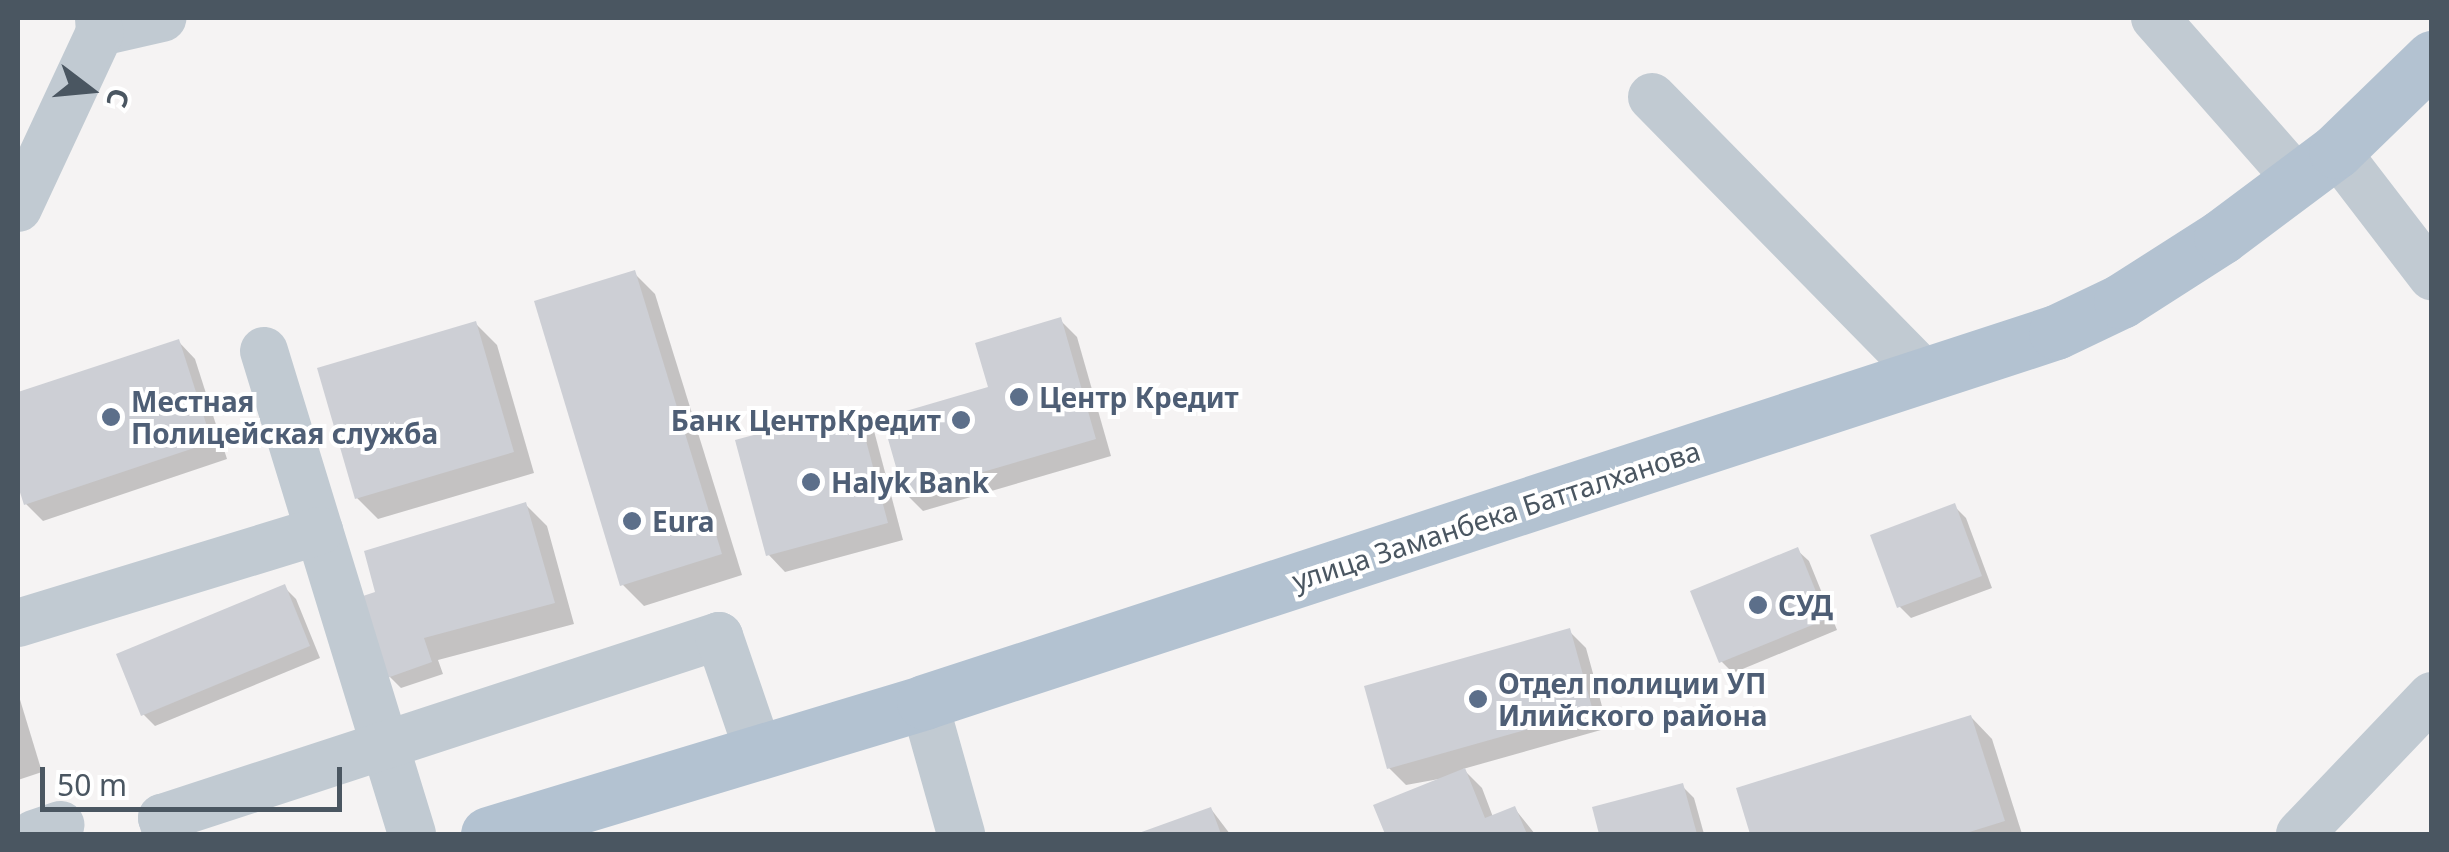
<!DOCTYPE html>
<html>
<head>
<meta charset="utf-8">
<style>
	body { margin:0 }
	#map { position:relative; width:2449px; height:852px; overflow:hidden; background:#f5f3f3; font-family:"Noto Sans",sans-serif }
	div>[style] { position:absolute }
	.shadow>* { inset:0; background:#0003 }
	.building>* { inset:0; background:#cdcfd5 }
	.minor>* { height:48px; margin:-24px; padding:0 24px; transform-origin:24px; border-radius:24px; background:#c1cad2 }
	.major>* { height:55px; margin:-27.5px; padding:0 27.5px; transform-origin:27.5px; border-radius:27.5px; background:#b3c2d1 }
	.dots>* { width:28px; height:28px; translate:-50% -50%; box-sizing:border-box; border:5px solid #fff; border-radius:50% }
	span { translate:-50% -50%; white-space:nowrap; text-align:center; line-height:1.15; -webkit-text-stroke:8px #fff; paint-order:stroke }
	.service-label { font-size:28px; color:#4e5e75; font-weight:700 }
	.left { translate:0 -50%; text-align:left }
	.right { translate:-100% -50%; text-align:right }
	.street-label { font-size:28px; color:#4a5661 }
	.frame { position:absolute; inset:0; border:20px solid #4a5661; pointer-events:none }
	.north { position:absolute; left:40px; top:40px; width:100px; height:100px; -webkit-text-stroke:8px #fff; paint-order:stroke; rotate:106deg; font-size:28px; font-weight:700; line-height:40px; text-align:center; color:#4a5661 }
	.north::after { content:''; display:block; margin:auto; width:35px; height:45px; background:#4a5661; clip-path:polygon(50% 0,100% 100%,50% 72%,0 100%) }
	.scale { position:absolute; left:40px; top:767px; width:302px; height:45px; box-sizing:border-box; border:5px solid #4a5661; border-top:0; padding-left:12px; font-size:30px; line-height:35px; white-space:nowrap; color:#4a5661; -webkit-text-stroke:8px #fff; paint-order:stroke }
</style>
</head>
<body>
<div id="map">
	<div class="shadow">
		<i style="clip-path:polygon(634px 273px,655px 294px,742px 575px,644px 606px,623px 585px)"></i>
		<i style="clip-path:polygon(1060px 320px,1077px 337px,1111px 456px,923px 511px,906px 494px,991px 389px)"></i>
		<i style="clip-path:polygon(476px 324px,497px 345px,534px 473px,378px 519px,357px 498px)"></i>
		<i style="clip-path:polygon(178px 341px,195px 359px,227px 459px,43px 521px,26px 504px,18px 478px,18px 395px)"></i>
		<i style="clip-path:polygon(856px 410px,873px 427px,903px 540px,785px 572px,768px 554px)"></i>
		<i style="clip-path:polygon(525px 504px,547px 526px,574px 624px,438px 660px,443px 674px,401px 688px,389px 676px,378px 594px)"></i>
		<i style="clip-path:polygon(1954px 506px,1966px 518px,1992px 588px,1911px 618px,1899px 606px)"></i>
		<i style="clip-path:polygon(1797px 550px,1809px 561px,1837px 630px,1733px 673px,1721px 661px)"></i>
		<i style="clip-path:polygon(284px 587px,296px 599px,320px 658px,155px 726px,143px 714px)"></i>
		<i style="clip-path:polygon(1569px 631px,1586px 648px,1608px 728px,1463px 769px,1482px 788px,1493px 817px,1515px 809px,1535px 834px,1388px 834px,1376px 806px,1450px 777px,1406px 785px,1389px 768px)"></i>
		<i style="clip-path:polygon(18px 693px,42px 772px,18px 780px)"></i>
		<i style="clip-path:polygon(1971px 717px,1992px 739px,2022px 834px,1753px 834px,1739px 790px)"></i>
		<i style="clip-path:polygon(1682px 786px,1694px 798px,1704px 834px,1602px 834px,1595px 809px)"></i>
		<i style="clip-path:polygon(1211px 809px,1230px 834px,1142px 834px)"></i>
	</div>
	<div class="building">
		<i style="clip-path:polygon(635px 270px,722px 554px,620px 586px,534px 301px)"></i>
		<i style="clip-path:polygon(1061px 317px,1096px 439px,904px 495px,882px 418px,988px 387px,975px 343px)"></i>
		<i style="clip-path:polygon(476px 321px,514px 452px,355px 499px,317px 368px)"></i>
		<i style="clip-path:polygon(179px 339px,212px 442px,24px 505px,18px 486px,18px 392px)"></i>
		<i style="clip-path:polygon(857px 407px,888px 523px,766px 556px,735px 440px)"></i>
		<i style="clip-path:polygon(526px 502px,555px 603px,424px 638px,432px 662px,387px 678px,360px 597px,375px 592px,364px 551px)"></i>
		<i style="clip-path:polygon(1955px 503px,1982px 576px,1897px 608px,1870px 535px)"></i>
		<i style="clip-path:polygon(1798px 547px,1827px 619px,1719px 663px,1690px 591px)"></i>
		<i style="clip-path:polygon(285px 584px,310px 646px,141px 716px,116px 654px)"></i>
		<i style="clip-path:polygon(1570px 628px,1593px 711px,1387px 769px,1364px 686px)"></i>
		<i style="clip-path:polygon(1971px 715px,2005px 821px,1963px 834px,1750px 834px,1736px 788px)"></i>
		<i style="clip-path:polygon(1465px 768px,1485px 818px,1515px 806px,1527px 834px,1385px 834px,1373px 805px)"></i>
		<i style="clip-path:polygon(1683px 783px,1697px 834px,1599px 834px,1592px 807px)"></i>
		<i style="clip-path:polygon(1211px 807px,1221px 834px,1136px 834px)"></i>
	</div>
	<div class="minor">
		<i style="left:99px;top:18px;width:14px;rotate:86deg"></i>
		<i style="left:100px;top:32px;width:64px;rotate:-12.7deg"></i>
		<i style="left:2155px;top:18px;width:212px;rotate:48.6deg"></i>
		<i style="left:1652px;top:97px;width:391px;rotate:45.5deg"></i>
		<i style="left:2336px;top:151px;width:158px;rotate:52.5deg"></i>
		<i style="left:18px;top:208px;width:194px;rotate:-65deg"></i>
		<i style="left:264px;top:351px;width:505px;rotate:72.96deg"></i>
		<i style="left:18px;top:623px;width:315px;rotate:-17deg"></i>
		<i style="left:924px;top:702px;width:137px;rotate:74.3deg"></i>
		<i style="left:34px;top:834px;width:28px;rotate:-19deg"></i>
		<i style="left:167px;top:834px;width:17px;rotate:-107deg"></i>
		<i style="left:162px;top:818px;width:586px;rotate:-18.09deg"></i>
		<i style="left:719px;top:636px;width:124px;rotate:71.1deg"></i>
		<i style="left:2300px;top:834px;width:191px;rotate:-46.3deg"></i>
	</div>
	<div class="major">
		<i style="left:488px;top:834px;width:456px;rotate:-16.8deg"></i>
		<i style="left:924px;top:702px;width:1191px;rotate:-18.1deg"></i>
		<i style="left:2056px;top:332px;width:72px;rotate:-25.5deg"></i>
		<i style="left:2121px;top:301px;width:119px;rotate:-32.6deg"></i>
		<i style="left:2221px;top:237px;width:144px;rotate:-36.8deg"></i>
		<i style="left:2336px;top:151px;width:134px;rotate:-44.1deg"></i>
	</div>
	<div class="dots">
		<i style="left:1019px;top:397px;background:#5c6f8a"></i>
		<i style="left:111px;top:417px;background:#5c6f8a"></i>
		<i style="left:961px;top:420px;background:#5c6f8a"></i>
		<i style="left:811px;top:482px;background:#5c6f8a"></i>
		<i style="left:632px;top:521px;background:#5c6f8a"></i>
		<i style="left:1758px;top:605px;background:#5c6f8a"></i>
		<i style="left:1478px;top:699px;background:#5c6f8a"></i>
	</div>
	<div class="service-label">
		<span class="left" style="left:1039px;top:397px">Центр Кредит</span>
		<span class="left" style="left:131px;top:417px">Местная<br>Полицейская служба</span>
		<span class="right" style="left:941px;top:420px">Банк ЦентрКредит</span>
		<span class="left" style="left:831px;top:482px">Halyk Bank</span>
		<span class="left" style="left:652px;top:521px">Eura</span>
		<span class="left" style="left:1778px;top:605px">СУД</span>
		<span class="left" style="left:1498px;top:699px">Отдел полиции УП<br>Илийского района</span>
	</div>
	<div class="street-label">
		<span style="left:1496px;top:515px;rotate:-18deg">улица Заманбека Батталханова</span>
	</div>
	<div class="frame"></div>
	<div class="north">С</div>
	<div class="scale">50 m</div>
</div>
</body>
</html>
